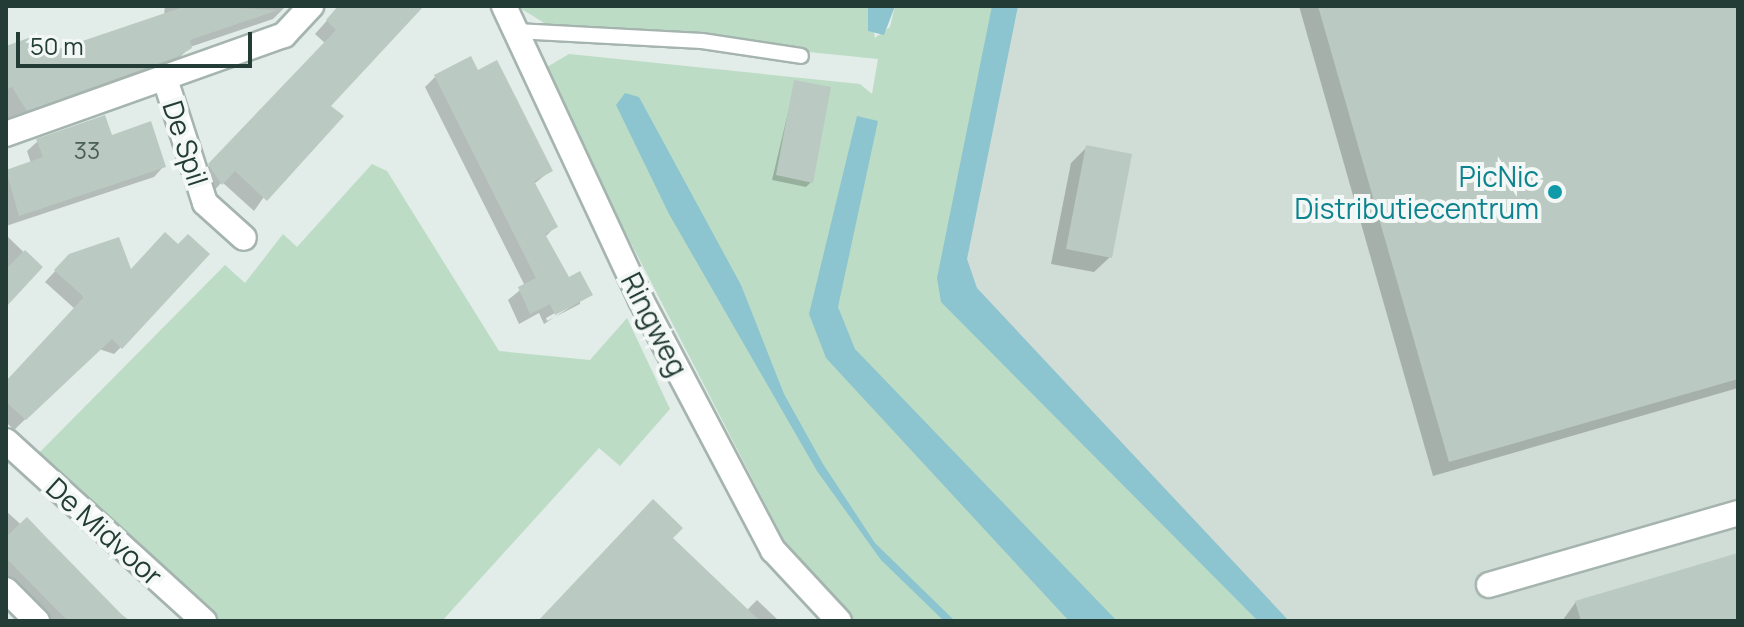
<!DOCTYPE html>
<html>
<head>
<meta charset="utf-8">
<style>
	body { margin:0 }
	#map { position:relative; width:1744px; height:627px; overflow:hidden; background:#e2ece8; font-family:Manrope,sans-serif }
	div>[style] { position:absolute }
	.built>* { inset:0; background:#d0dcd6 }
	.green>* { inset:0; background:#bcdcc5 }
	.water>* { inset:0; background:#8cc5cf }
	.shadow>* { inset:0; background:#0003 }
	.building>* { inset:0; background:#bbc9c3 }
	.roads { filter:drop-shadow(2px 0 #a5b4af) drop-shadow(-2px 0 #a5b4af) drop-shadow(0 2px #a5b4af) drop-shadow(0 -2px #a5b4af) }
	.service>* { height:14px; margin:-7px; padding:0 7px; transform-origin:7px; border-radius:7px; background:#fff }
	.minor>* { height:24px; margin:-12px; padding:0 12px; transform-origin:12px; border-radius:12px; background:#fff }
	.tertiary>* { height:24px; margin:-12px; padding:0 12px; transform-origin:12px; border-radius:12px; background:#fff }
	.dots>* { width:22px; height:22px; translate:-50% -50%; box-sizing:border-box; border:4px solid #f3f8f6; border-radius:50% }
	span { translate:-50% -50%; white-space:nowrap; text-align:center; line-height:1.15; -webkit-text-stroke:8px #f3f8f6; paint-order:stroke }
	.number-label { font-size:24px; color:#495f58 }
	.number-label span { -webkit-text-stroke-width:0 }
	.street-label { font-size:28px; color:#233c35 }
	.culture-label { font-size:28px; color:#0d838f }
	.right { translate:-100% -50%; text-align:right }
	.frame { position:absolute; inset:0; border:8px solid #233c35; pointer-events:none }
	.scale { position:absolute; left:16px; top:32px; width:236px; height:36px; box-sizing:border-box; border:4px solid #233c35; border-top:0; padding-left:10px; font-size:24px; line-height:28px; white-space:nowrap; color:#233c35; -webkit-text-stroke:6px #f3f8f6; paint-order:stroke }
</style>
</head>
<body>
<div id="map">
	<div class="built">
		<i style="clip-path:polygon(945px 6px,1738px 6px,1738px 621px,1221px 621px,886px 328px)"></i>
	</div>
	<div class="green">
		<i style="clip-path:polygon(517px 6px,868px 6px,875px 38px,890px 27px,895px 6px,1007px 6px,953px 294px,1279px 621px,850px 621px,792px 556px,542px 70px,569px 54px,860px 84px,872px 94px,878px 59px,549px 26px)"></i>
		<i style="clip-path:polygon(372px 164px,387px 171px,499px 351px,590px 360px,627px 318px,670px 409px,620px 466px,599px 448px,442px 621px,214px 621px,35px 457px,225px 265px,245px 283px,283px 234px,297px 247px)"></i>
	</div>
	<div class="water">
		<i style="clip-path:polygon(868px 6px,895px 6px,884px 35px,868px 31px)"></i>
		<i style="clip-path:polygon(992px 6px,1018px 6px,967px 259px,977px 288px,1289px 621px,1258px 621px,941px 302px,937px 278px)"></i>
		<i style="clip-path:polygon(625px 93px,639px 97px,741px 285px,784px 394px,823px 464px,875px 543px,955px 621px,944px 621px,881px 560px,817px 471px,669px 214px,616px 105px)"></i>
		<i style="clip-path:polygon(857px 116px,878px 121px,838px 307px,855px 349px,1117px 621px,1069px 621px,826px 358px,809px 314px)"></i>
	</div>
	<div class="shadow">
		<i style="clip-path:polygon(165px 6px,285px 7px,273px 19px,190px 47px,178px 59px,6px 124px,6px 48px,39px 57px,164px 15px)"></i>
		<i style="clip-path:polygon(340px 6px,422px 6px,328px 106px,254px 211px,222px 182px,209px 196px,197px 178px,326px 44px,315px 34px)"></i>
		<i style="clip-path:polygon(1299px 6px,1738px 6px,1738px 388px,1433px 476px)"></i>
		<i style="clip-path:polygon(evenodd,478px 73px,550px 171px,534px 184px,555px 227px,545px 237px,568px 279px,590px 294px,544px 324px,539px 313px,519px 324px,508px 300px,525px 286px,425px 87px,436px 76px,478px 73px,580px 299px,580px 304px,547px 321px,546px 318px,580px 299px)"></i>
		<i style="clip-path:polygon(795px 83px,811px 182px,806px 187px,772px 180px)"></i>
		<i style="clip-path:polygon(111px 137px,164px 166px,154px 177px,6px 226px,6px 171px,31px 163px,27px 151px,38px 141px)"></i>
		<i style="clip-path:polygon(1087px 147px,1110px 257px,1094px 272px,1051px 264px,1071px 163px)"></i>
		<i style="clip-path:polygon(6px 235px,40px 268px,6px 305px)"></i>
		<i style="clip-path:polygon(58px 268px,125px 343px,114px 354px,99px 349px,14px 430px,6px 422px,6px 384px,75px 309px,45px 282px)"></i>
		<i style="clip-path:polygon(6px 511px,114px 609px,130px 621px,46px 621px,6px 582px)"></i>
		<i style="clip-path:polygon(670px 538px,746px 611px,757px 600px,779px 621px,539px 621px)"></i>
		<i style="clip-path:polygon(1738px 568px,1738px 621px,1562px 621px,1576px 602px)"></i>
	</div>
	<div class="building">
		<i style="clip-path:polygon(186px 6px,278px 10px,190px 40px,192px 48px,179px 56px,27px 111px,12px 87px,6px 89px,6px 46px,34px 36px,41px 55px)"></i>
		<i style="clip-path:polygon(338px 6px,424px 6px,331px 106px,344px 116px,267px 201px,235px 171px,222px 185px,208px 164px,336px 30px,326px 20px)"></i>
		<i style="clip-path:polygon(1318px 6px,1738px 6px,1738px 379px,1449px 462px)"></i>
		<i style="clip-path:polygon(471px 56px,478px 70px,497px 60px,553px 171px,534px 181px,558px 227px,545px 234px,569px 277px,580px 271px,593px 295px,555px 315px,550px 304px,530px 314px,518px 287px,536px 278px,434px 75px)"></i>
		<i style="clip-path:polygon(794px 80px,831px 87px,813px 183px,776px 175px)"></i>
		<i style="clip-path:polygon(105px 115px,112px 135px,151px 121px,166px 167px,19px 216px,6px 170px,43px 157px,36px 139px)"></i>
		<i style="clip-path:polygon(1086px 145px,1132px 154px,1112px 258px,1066px 249px)"></i>
		<i style="clip-path:polygon(165px 232px,178px 244px,188px 234px,210px 254px,122px 349px,112px 339px,26px 420px,6px 402px,6px 381px,84px 297px,54px 270px,69px 254px,119px 237px,131px 269px)"></i>
		<i style="clip-path:polygon(25px 250px,43px 267px,6px 307px,6px 269px)"></i>
		<i style="clip-path:polygon(653px 499px,683px 528px,673px 538px,760px 621px,538px 621px)"></i>
		<i style="clip-path:polygon(27px 517px,45px 536px,128px 621px,68px 621px,52px 605px,6px 558px,6px 537px)"></i>
		<i style="clip-path:polygon(1738px 553px,1738px 621px,1581px 621px,1575px 601px)"></i>
	</div>
	<div class="roads">
		<div class="service">
			<i style="left:516px;top:31px;width:186px;rotate:3.1deg"></i>
			<i style="left:702px;top:41px;width:100px;rotate:8.6deg"></i>
		</div>
		<div class="minor">
			<i style="left:504px;top:6px;width:324px;rotate:65deg"></i>
			<i style="left:641px;top:300px;width:283px;rotate:62.2deg"></i>
			<i style="left:773px;top:550px;width:97px;rotate:47.1deg"></i>
			<i style="left:165px;top:79px;width:130px;rotate:72.1deg"></i>
			<i style="left:205px;top:203px;width:52px;rotate:41.9deg"></i>
			<i style="left:6px;top:134px;width:295px;rotate:-19.6deg"></i>
			<i style="left:284px;top:35px;width:40px;rotate:-47deg"></i>
			<i style="left:6px;top:441px;width:268px;rotate:42.3deg"></i>
			<i style="left:1489px;top:585px;width:259px;rotate:-16.1deg"></i>
		</div>
		<div class="tertiary">
			<i style="left:6px;top:590px;width:44px;rotate:45deg"></i>
		</div>
	</div>
	<div class="dots">
		<i style="left:1555px;top:192px;background:#0f9aa8"></i>
	</div>
	<div class="number-label">
		<span style="left:87px;top:150px">33</span>
	</div>
	<div class="street-label">
		<span style="left:186px;top:143px;rotate:72deg">De Spil</span>
		<span style="left:655px;top:324px;rotate:63deg">Ringweg</span>
		<span style="left:105px;top:531px;rotate:42deg">De Midvoor</span>
	</div>
	<div class="culture-label">
		<span class="right" style="left:1539px;top:192px">PicNic<br>Distributiecentrum</span>
	</div>
	<div class="frame"></div>
	<div class="scale">50 m</div>
</div>
</body>
</html>
